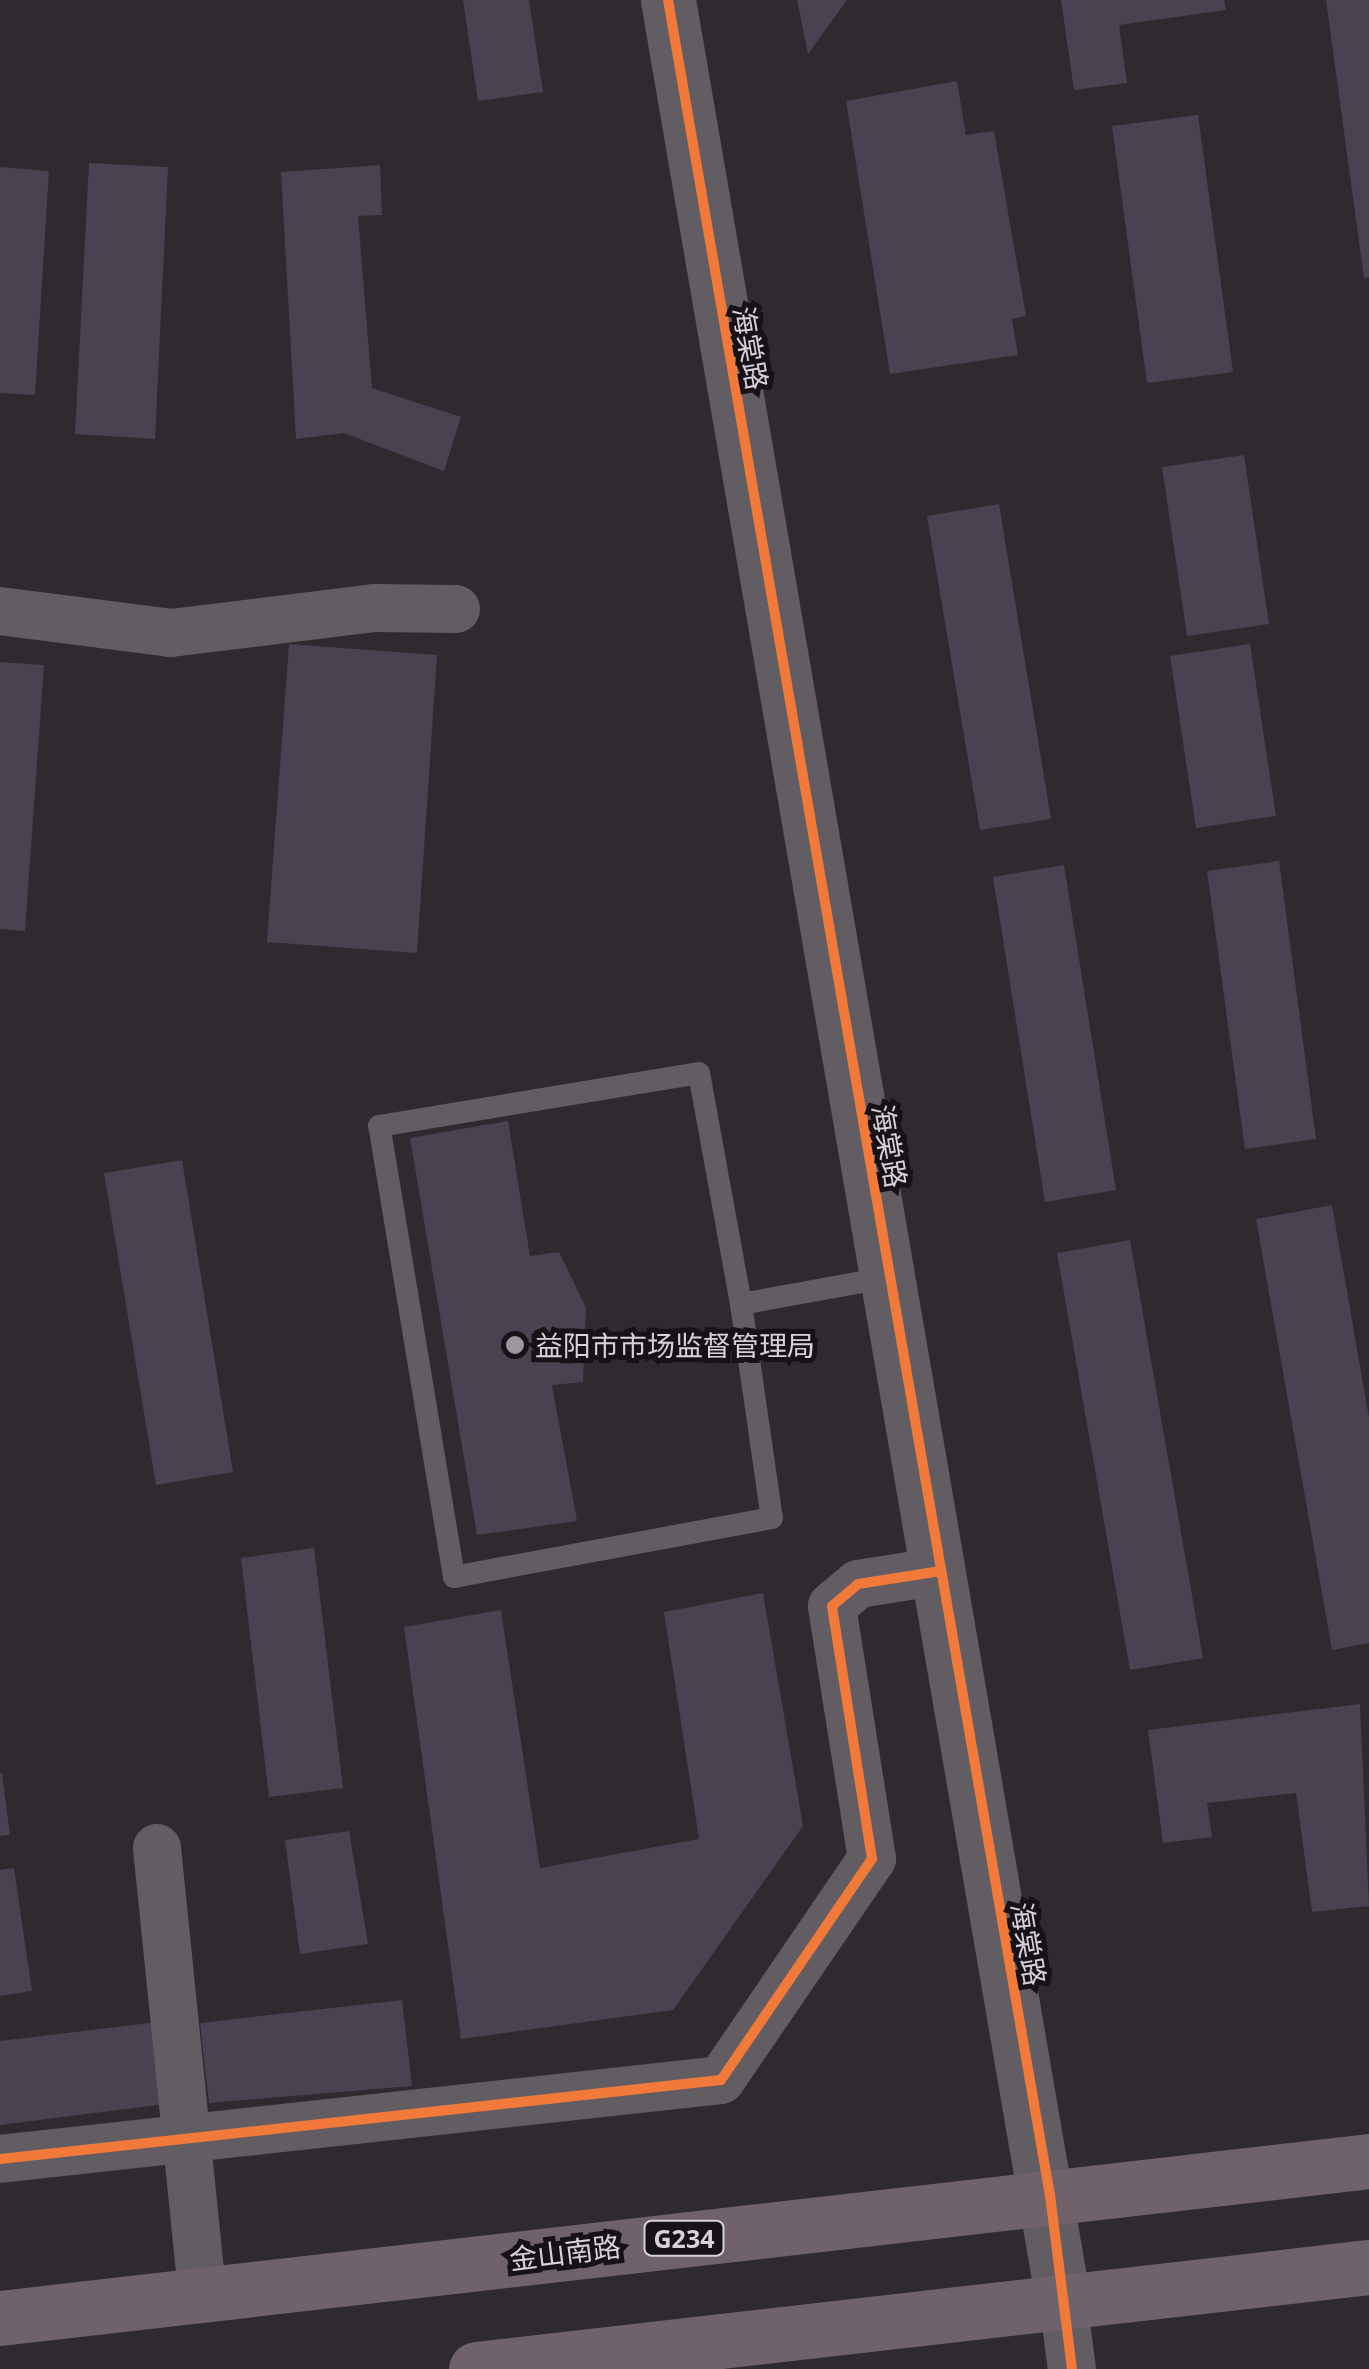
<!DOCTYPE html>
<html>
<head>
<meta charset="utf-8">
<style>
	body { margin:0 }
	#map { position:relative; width:1369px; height:2369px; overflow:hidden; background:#2f2a2f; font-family:"Noto Sans","Noto Sans SC",sans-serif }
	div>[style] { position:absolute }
	.building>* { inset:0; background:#484251 }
	.service>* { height:22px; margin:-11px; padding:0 11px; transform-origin:11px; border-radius:11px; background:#615d62 }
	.minor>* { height:48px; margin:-24px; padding:0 24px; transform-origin:24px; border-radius:24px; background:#615d62 }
	.tertiary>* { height:55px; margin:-27.5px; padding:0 27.5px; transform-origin:27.5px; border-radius:27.5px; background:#615d62 }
	.trunk>* { height:55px; margin:-27.5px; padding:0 27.5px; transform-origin:27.5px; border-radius:27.5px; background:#70626b }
	.cycleway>* { height:10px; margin:-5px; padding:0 5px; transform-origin:5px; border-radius:5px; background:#f17a3a }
	.dots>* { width:28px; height:28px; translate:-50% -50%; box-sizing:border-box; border:5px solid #161217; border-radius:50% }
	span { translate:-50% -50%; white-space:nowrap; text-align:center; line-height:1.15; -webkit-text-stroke:10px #161217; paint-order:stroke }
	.shield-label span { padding:2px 8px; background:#161217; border:2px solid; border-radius:8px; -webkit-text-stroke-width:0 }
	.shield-label { font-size:25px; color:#d7d1d9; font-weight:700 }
	.street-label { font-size:28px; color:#d7d1d9 }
	.poi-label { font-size:28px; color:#d7d1d9 }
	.left { translate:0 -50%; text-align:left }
</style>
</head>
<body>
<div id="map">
	<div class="building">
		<i style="clip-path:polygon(463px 0,529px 0,543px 92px,478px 101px)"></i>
		<i style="clip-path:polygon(797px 0,847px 0,808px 54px)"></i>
		<i style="clip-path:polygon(1061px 0,1224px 0,1226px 10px,1119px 25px,1127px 83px,1074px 90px)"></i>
		<i style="clip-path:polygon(1326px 0,1369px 0,1369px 277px,1364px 278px)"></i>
		<i style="clip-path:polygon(957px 81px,966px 135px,994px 131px,1026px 316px,1012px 319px,1018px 355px,890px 374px,846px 101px)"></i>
		<i style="clip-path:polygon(1198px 115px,1233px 372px,1147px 383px,1112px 126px)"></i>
		<i style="clip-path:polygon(89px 163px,168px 167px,155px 439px,75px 434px)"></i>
		<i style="clip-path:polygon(380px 165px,382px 215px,358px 216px,372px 388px,461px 417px,444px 471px,344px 433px,296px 439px,281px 172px)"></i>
		<i style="clip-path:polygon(0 167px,49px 171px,35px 395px,0 393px)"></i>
		<i style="clip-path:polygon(1244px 455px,1269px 624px,1187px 636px,1162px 467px)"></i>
		<i style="clip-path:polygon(999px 504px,1051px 819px,980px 830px,927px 516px)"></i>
		<i style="clip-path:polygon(289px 644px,437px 655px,417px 953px,267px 942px)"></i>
		<i style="clip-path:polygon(1250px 644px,1276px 816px,1196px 828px,1170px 656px)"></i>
		<i style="clip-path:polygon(0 662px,44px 665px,25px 931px,0 929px)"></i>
		<i style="clip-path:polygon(1279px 861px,1316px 1139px,1245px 1149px,1207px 871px)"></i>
		<i style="clip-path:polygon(1064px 865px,1116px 1190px,1045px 1202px,993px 877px)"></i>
		<i style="clip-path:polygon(508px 1121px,530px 1256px,559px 1252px,586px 1308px,583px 1382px,552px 1385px,577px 1521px,477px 1535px,410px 1138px)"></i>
		<i style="clip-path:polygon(182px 1160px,233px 1472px,156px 1485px,104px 1173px)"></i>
		<i style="clip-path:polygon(1332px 1205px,1369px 1418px,1369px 1643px,1332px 1650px,1256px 1219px)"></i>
		<i style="clip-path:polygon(1130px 1240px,1203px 1658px,1130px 1670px,1057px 1253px)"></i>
		<i style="clip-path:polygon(314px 1548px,343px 1788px,269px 1797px,241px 1558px)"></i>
		<i style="clip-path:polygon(763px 1593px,803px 1826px,673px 2010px,461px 2039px,404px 1627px,501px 1610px,540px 1868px,699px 1839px,664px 1612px)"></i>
		<i style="clip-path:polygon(1360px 1704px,1369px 1906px,1312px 1912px,1296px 1793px,1207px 1803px,1212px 1837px,1163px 1843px,1148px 1730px)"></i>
		<i style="clip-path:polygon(0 1773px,2px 1773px,10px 1835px,0 1836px)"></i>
		<i style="clip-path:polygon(349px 1831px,368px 1944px,300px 1954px,285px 1840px)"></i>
		<i style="clip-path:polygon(14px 1868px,32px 1991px,0 1996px,0 1870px)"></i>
		<i style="clip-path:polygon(402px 2000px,412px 2086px,209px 2103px,200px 2023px)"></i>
		<i style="clip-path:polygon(158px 2022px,166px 2104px,0 2125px,0 2041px)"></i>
	</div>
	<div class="service">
		<i style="left:741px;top:1304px;width:216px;rotate:81.8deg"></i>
		<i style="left:772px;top:1518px;width:323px;rotate:169.5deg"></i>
		<i style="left:454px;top:1577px;width:457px;rotate:-99.4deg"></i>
		<i style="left:379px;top:1126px;width:324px;rotate:-9.4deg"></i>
		<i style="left:699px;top:1073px;width:235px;rotate:79.7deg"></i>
		<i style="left:741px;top:1304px;width:150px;rotate:-10.3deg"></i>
	</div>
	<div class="minor">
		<i style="left:0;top:611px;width:172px;rotate:7.3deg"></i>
		<i style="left:171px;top:633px;width:205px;rotate:-7deg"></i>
		<i style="left:374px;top:608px;width:82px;rotate:0.7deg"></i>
		<i style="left:157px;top:1848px;width:448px;rotate:84.2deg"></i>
		<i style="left:0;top:2159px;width:725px;rotate:-6.25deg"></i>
		<i style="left:721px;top:2080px;width:268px;rotate:-55.7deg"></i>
		<i style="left:872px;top:1859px;width:256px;rotate:-99deg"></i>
		<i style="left:832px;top:1606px;width:34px;rotate:-40deg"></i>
		<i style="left:858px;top:1584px;width:84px;rotate:-8.9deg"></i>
		<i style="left:1063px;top:2300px;width:70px;rotate:82.6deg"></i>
	</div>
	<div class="tertiary">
		<i style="left:668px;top:0;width:2334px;rotate:80.26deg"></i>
	</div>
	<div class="trunk">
		<i style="left:0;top:2318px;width:1378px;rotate:-6.54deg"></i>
		<i style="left:476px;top:2369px;width:899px;rotate:-6.52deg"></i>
	</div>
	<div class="cycleway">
		<i style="left:668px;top:0;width:2228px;rotate:80.13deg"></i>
		<i style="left:1050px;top:2195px;width:175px;rotate:82.8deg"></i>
		<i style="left:0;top:2159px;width:725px;rotate:-6.25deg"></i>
		<i style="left:721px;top:2080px;width:268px;rotate:-55.7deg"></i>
		<i style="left:872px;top:1859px;width:256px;rotate:-99deg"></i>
		<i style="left:832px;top:1606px;width:34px;rotate:-40deg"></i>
		<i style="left:858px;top:1584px;width:84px;rotate:-8.9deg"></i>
	</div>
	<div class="dots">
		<i style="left:515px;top:1345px;background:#9c979e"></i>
	</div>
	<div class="shield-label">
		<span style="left:684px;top:2238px">G234</span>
	</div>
	<div class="street-label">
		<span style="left:751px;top:348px;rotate:80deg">海棠路</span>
		<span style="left:890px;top:1146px;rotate:80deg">海棠路</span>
		<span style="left:1029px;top:1944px;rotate:80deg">海棠路</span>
		<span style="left:565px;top:2252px;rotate:-7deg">金山南路</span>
	</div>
	<div class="poi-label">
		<span class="left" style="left:535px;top:1345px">益阳市市场监督管理局</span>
	</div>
</div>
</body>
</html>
